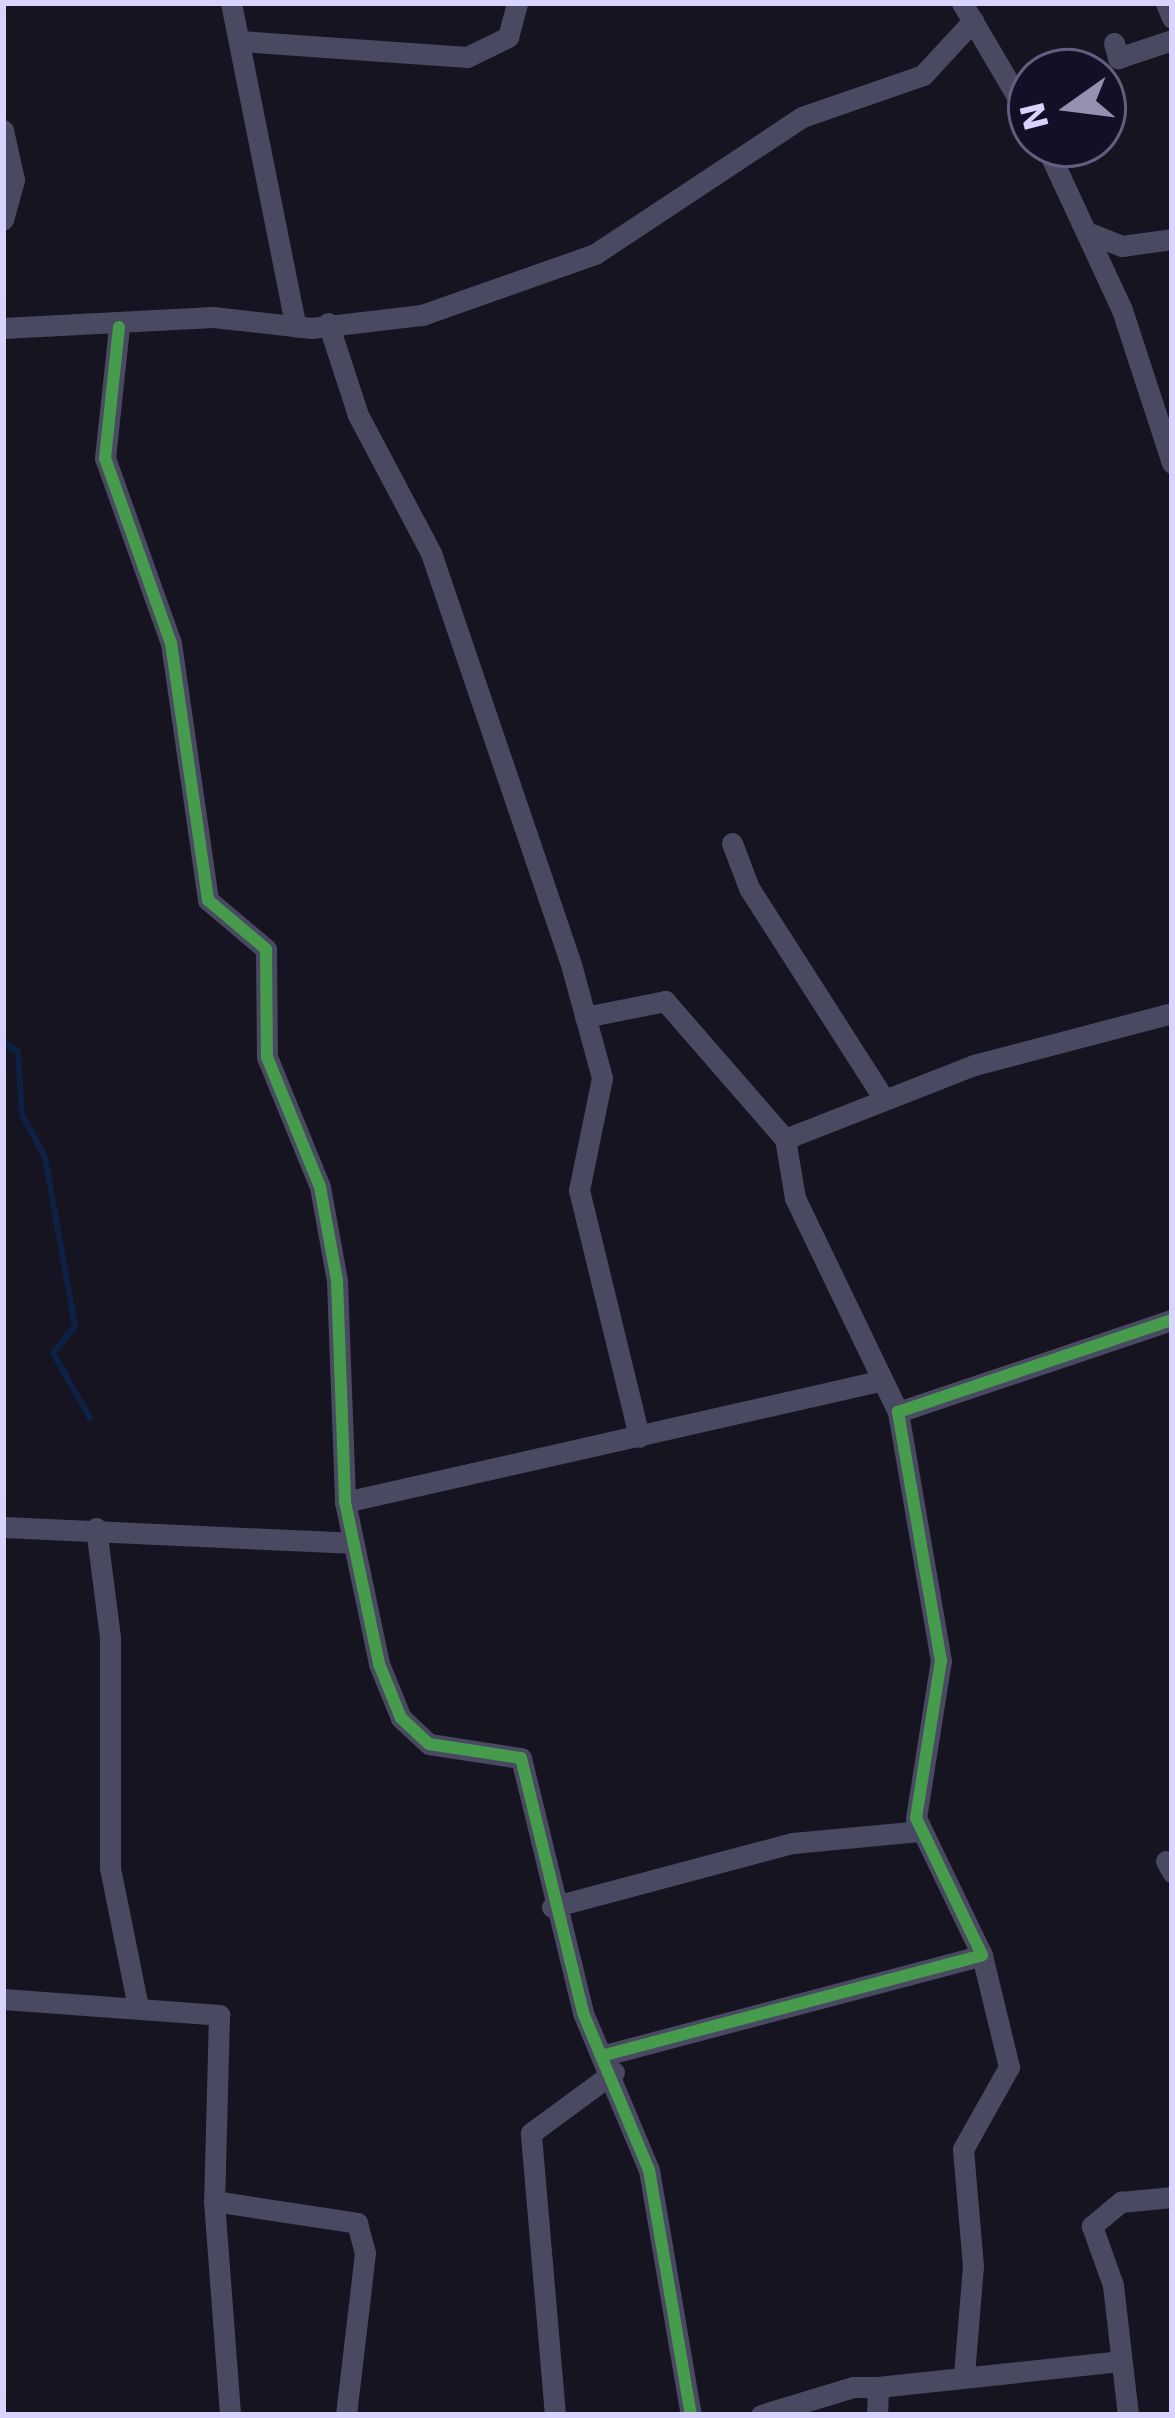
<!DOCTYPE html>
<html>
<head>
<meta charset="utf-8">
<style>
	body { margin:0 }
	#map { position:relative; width:1175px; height:2418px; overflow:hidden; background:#161421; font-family:"DejaVu Sans",sans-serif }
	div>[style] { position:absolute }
	.stream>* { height:6px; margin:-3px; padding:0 3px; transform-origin:3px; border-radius:3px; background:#0d2144 }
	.minor>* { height:21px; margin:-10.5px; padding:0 10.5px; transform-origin:10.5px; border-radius:10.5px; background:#4a4962 }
	.cycleway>* { height:12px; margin:-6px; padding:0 6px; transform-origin:6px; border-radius:6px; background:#469c4c }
	span { translate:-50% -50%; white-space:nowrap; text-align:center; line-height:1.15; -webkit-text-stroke:10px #130f26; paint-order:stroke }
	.frame { position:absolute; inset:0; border:6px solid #d9d4ff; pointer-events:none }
	.north { position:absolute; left:1007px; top:48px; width:120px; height:120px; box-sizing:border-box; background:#130f26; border:3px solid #625e7d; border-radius:50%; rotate:256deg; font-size:33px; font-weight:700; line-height:48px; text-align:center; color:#d9d4ff }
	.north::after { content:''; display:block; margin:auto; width:42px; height:54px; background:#9591b1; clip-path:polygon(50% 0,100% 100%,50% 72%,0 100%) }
</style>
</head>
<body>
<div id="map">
	<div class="stream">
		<i style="left:3px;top:1041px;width:19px;rotate:36deg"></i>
		<i style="left:18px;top:1052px;width:63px;rotate:86.4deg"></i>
		<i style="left:22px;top:1115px;width:48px;rotate:61.3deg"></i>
		<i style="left:45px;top:1157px;width:172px;rotate:79.9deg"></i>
		<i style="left:75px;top:1326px;width:35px;rotate:129deg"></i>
		<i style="left:53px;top:1353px;width:75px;rotate:60.4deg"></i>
	</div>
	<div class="minor">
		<i style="left:231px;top:3px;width:330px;rotate:78.7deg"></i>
		<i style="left:962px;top:3px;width:136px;rotate:59.5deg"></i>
		<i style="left:1166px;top:3px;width:16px;rotate:68deg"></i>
		<i style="left:240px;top:41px;width:228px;rotate:4deg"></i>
		<i style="left:467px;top:57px;width:46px;rotate:-26deg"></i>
		<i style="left:508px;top:37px;width:35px;rotate:-75deg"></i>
		<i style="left:1114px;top:43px;width:16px;rotate:75deg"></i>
		<i style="left:1118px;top:58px;width:57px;rotate:-18.4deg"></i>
		<i style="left:3px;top:130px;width:51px;rotate:77.6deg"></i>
		<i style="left:14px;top:180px;width:41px;rotate:105.4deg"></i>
		<i style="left:1045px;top:144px;width:183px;rotate:65.1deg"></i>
		<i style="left:1122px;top:310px;width:161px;rotate:71.9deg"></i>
		<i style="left:1092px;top:234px;width:32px;rotate:22deg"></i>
		<i style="left:1122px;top:246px;width:50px;rotate:-8deg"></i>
		<i style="left:328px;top:323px;width:97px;rotate:71.9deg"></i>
		<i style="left:358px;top:415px;width:156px;rotate:62.1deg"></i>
		<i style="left:431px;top:553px;width:438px;rotate:71.2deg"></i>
		<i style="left:572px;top:968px;width:114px;rotate:74.7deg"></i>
		<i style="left:602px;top:1078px;width:114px;rotate:101.6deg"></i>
		<i style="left:579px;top:1190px;width:254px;rotate:76.3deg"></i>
		<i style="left:119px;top:327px;width:132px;rotate:96.1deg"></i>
		<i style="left:105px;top:458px;width:196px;rotate:70.4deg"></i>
		<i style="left:171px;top:643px;width:260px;rotate:81.8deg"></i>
		<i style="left:208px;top:900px;width:76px;rotate:40.2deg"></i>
		<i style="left:266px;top:949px;width:108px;rotate:89.5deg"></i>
		<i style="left:267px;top:1057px;width:140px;rotate:67.8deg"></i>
		<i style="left:320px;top:1187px;width:96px;rotate:79.7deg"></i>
		<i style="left:337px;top:1281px;width:221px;rotate:87.9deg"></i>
		<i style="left:345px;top:1502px;width:166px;rotate:78.1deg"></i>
		<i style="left:379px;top:1664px;width:58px;rotate:67.8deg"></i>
		<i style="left:401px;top:1718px;width:38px;rotate:43deg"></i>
		<i style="left:429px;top:1744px;width:93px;rotate:8.7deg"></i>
		<i style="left:521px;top:1758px;width:262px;rotate:76.3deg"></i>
		<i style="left:583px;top:2013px;width:170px;rotate:67.2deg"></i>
		<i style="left:649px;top:2170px;width:249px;rotate:80.3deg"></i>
		<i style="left:3px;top:328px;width:210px;rotate:-3deg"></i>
		<i style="left:213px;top:317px;width:99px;rotate:6.4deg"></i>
		<i style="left:311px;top:328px;width:112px;rotate:-6.7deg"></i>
		<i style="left:422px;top:315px;width:183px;rotate:-19.4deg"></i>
		<i style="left:595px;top:254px;width:248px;rotate:-33.5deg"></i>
		<i style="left:802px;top:117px;width:128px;rotate:-19.1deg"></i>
		<i style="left:923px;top:75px;width:74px;rotate:-47.2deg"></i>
		<i style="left:732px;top:843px;width:48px;rotate:69.3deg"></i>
		<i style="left:749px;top:888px;width:250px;rotate:57.4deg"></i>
		<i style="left:585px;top:1017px;width:82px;rotate:-11.3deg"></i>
		<i style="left:665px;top:1001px;width:183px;rotate:49deg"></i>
		<i style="left:898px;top:1412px;width:237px;rotate:-115.7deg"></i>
		<i style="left:795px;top:1198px;width:60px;rotate:-99.6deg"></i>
		<i style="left:785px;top:1139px;width:203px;rotate:-21.4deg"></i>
		<i style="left:974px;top:1065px;width:205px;rotate:-14.7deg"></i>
		<i style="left:345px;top:1502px;width:543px;rotate:-12.76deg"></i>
		<i style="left:3px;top:1527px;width:348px;rotate:2.6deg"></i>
		<i style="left:96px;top:1528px;width:110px;rotate:82.7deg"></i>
		<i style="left:110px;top:1637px;width:231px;rotate:90deg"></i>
		<i style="left:110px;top:1868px;width:142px;rotate:78.6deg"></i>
		<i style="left:1166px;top:1861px;width:13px;rotate:61deg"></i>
		<i style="left:552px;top:1907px;width:249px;rotate:-14.9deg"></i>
		<i style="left:793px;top:1843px;width:129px;rotate:-5.4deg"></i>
		<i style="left:3px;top:1999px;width:217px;rotate:4.2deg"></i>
		<i style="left:219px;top:2015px;width:186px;rotate:91.5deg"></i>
		<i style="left:214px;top:2201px;width:215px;rotate:85.7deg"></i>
		<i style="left:601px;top:2056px;width:394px;rotate:-14.8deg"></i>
		<i style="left:982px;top:1955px;width:152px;rotate:-115.7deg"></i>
		<i style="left:916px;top:1818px;width:159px;rotate:-81deg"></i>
		<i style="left:941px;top:1661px;width:253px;rotate:-99.8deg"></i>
		<i style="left:898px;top:1412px;width:289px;rotate:-18.6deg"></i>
		<i style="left:214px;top:2201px;width:145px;rotate:8.7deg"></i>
		<i style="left:357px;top:2223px;width:31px;rotate:75deg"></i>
		<i style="left:365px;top:2253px;width:163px;rotate:96.7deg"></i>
		<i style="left:964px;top:2375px;width:109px;rotate:-85.3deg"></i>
		<i style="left:973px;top:2266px;width:117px;rotate:-94.9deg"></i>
		<i style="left:963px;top:2149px;width:94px;rotate:-60.7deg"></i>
		<i style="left:1009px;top:2067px;width:115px;rotate:-103.6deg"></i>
		<i style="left:878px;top:2387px;width:243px;rotate:-6.1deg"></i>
		<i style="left:555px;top:2415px;width:283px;rotate:-94.9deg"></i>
		<i style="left:531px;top:2133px;width:103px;rotate:-36.3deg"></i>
		<i style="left:761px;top:2415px;width:96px;rotate:-16.9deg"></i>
		<i style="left:853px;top:2387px;width:25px"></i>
		<i style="left:878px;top:2387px;width:28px;rotate:92deg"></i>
		<i style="left:1128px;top:2415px;width:131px;rotate:-96.6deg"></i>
		<i style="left:1113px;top:2285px;width:63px;rotate:-109.6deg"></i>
		<i style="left:1092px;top:2226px;width:38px;rotate:-40deg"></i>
		<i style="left:1121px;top:2202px;width:51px;rotate:-5.6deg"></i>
	</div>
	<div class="cycleway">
		<i style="left:119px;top:327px;width:132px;rotate:96.1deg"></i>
		<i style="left:105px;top:458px;width:196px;rotate:70.4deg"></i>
		<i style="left:171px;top:643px;width:260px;rotate:81.8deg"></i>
		<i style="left:208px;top:900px;width:76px;rotate:40.2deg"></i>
		<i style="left:266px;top:949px;width:108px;rotate:89.5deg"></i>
		<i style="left:267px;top:1057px;width:140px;rotate:67.8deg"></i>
		<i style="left:320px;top:1187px;width:96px;rotate:79.7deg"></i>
		<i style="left:337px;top:1281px;width:221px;rotate:87.9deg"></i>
		<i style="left:345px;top:1502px;width:166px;rotate:78.1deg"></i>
		<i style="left:379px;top:1664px;width:58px;rotate:67.8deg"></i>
		<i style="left:401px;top:1718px;width:38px;rotate:43deg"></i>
		<i style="left:429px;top:1744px;width:93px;rotate:8.7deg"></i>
		<i style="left:521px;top:1758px;width:262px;rotate:76.3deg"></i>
		<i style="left:583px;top:2013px;width:170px;rotate:67.2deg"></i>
		<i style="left:649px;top:2170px;width:249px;rotate:80.3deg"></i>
		<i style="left:601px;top:2056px;width:394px;rotate:-14.8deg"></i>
		<i style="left:982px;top:1955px;width:152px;rotate:-115.7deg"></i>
		<i style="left:916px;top:1818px;width:159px;rotate:-81deg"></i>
		<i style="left:941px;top:1661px;width:253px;rotate:-99.8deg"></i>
		<i style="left:898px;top:1412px;width:289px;rotate:-18.6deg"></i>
	</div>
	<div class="frame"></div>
	<div class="north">N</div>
</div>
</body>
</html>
